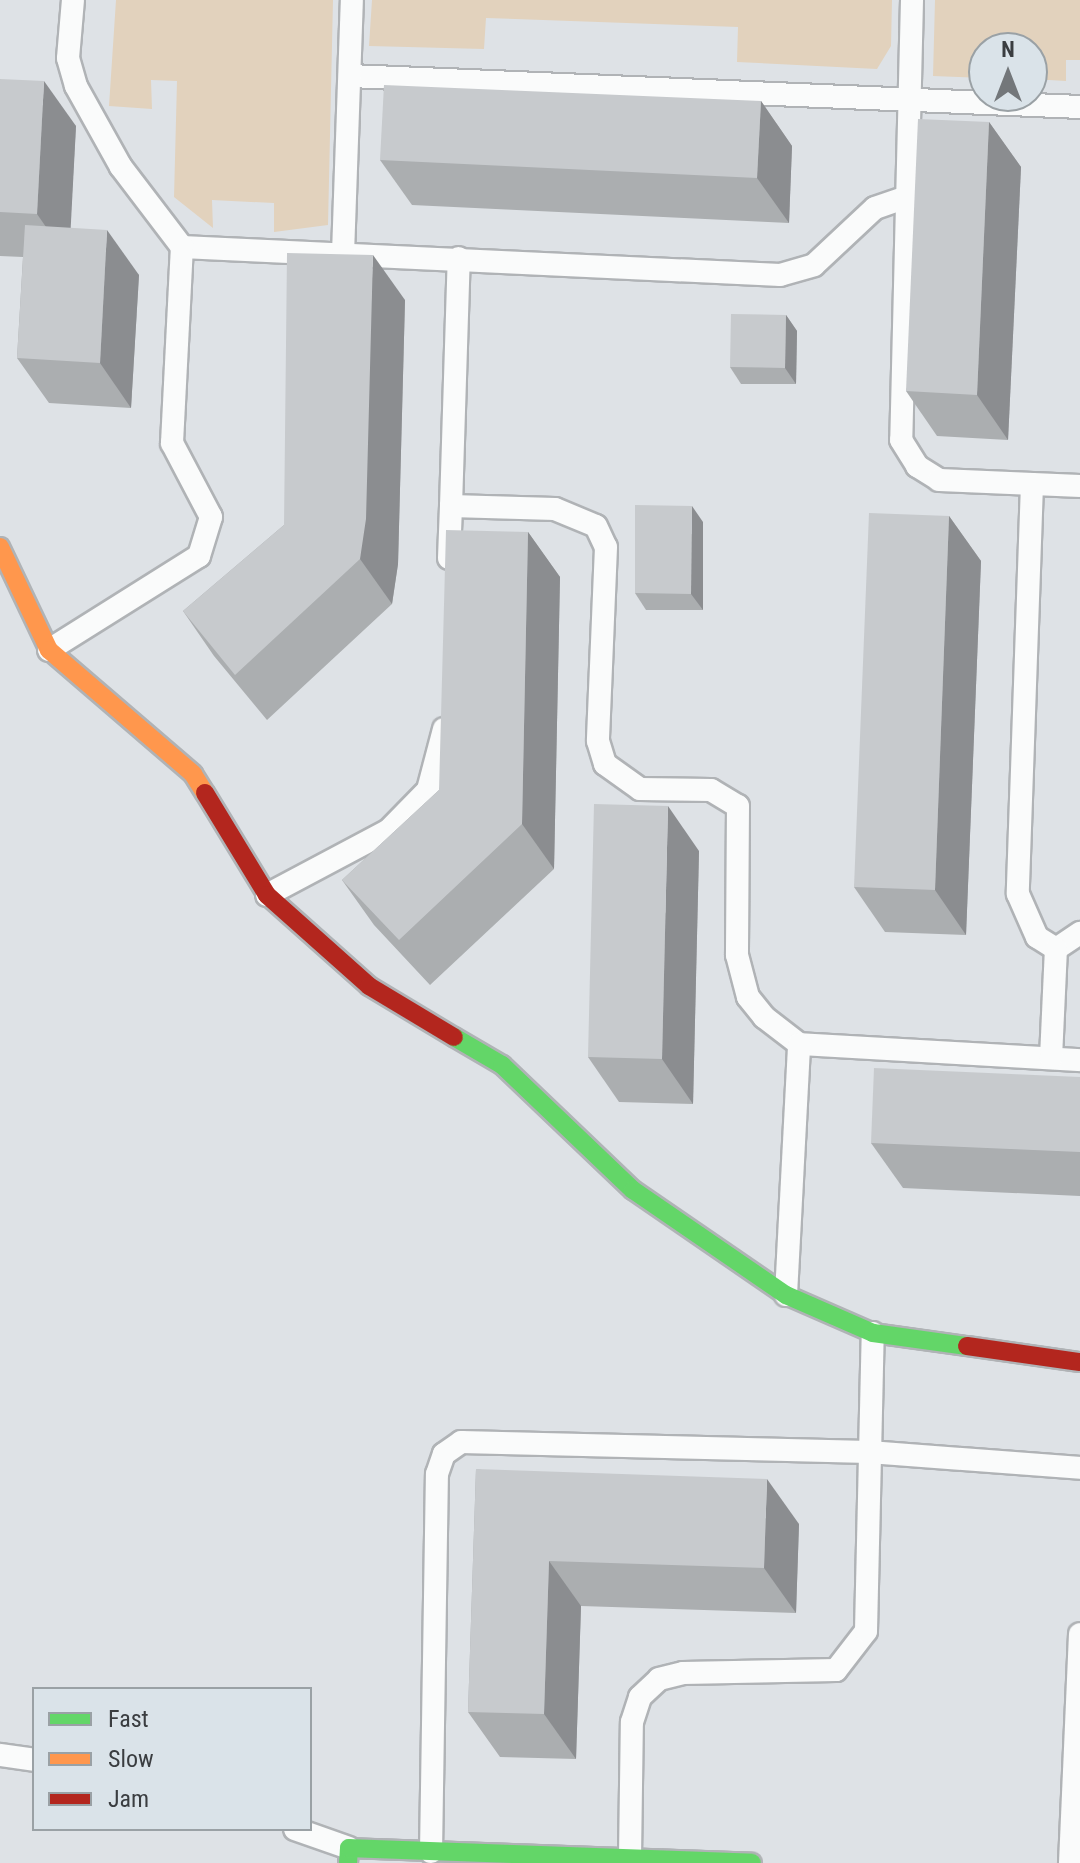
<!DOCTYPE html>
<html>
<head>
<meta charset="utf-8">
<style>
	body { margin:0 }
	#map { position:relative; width:1080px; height:1863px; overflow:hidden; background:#dee2e6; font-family:"Roboto Condensed",sans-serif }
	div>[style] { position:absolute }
	.green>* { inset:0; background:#e2d2bd }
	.roads { filter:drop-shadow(2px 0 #b0b3b6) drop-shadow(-2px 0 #b0b3b6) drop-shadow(0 2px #b0b3b6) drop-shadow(0 -2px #b0b3b6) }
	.lane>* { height:22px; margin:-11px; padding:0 11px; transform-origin:11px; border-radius:11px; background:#fafbfb }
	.fast>* { height:18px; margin:-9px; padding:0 9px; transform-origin:9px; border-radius:9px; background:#63d668 }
	.slow>* { height:18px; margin:-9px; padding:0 9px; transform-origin:9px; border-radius:9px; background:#ff974d }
	.jam>* { height:18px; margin:-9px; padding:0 9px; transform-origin:9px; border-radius:9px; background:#b3261e }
	.wall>* { inset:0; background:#abaeb0 }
	.shaded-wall>* { inset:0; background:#8b8d90 }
	.building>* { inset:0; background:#c7cacd }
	span { translate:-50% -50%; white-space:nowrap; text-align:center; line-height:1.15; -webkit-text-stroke:6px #dae3e9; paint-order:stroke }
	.legend { position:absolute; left:32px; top:1687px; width:280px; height:144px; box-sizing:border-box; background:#dae3e9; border:2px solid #9aa1a5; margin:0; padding:10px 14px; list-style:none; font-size:24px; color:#3a3d40 }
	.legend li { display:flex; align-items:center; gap:16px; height:40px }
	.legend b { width:40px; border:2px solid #9aa1a5 }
	.north { position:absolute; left:968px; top:32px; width:80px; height:80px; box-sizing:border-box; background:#dae3e9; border:2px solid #9aa1a5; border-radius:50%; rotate:0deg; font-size:22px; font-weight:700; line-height:32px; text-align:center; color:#3a3d40 }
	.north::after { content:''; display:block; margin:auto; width:28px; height:36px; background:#73777a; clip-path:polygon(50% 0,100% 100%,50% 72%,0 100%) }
</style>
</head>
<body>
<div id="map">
	<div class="green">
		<i style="clip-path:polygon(116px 0,333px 0,328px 225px,274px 232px,274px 203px,212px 200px,213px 228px,174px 197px,177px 81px,151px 80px,152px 109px,109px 106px)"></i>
		<i style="clip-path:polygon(372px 0,892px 0,891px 46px,877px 69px,737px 62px,738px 27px,486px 18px,484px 49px,369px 46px)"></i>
		<i style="clip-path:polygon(935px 0,1080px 0,1080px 60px,1066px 60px,1066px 81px,1032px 79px,1032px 48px,984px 48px,984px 78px,933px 76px)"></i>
	</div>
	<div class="roads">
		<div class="lane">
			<i style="left:912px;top:0;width:440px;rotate:91.4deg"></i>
			<i style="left:901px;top:440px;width:31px;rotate:58deg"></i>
			<i style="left:917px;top:466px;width:26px;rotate:32deg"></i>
			<i style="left:939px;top:480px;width:141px;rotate:2.4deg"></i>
			<i style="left:350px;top:76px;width:731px;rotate:2.43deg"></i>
			<i style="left:182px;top:247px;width:599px;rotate:2.68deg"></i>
			<i style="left:780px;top:275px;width:35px;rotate:-16deg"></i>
			<i style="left:814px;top:265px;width:83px;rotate:-43.1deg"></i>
			<i style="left:875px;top:208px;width:34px;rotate:-19deg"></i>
			<i style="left:343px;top:254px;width:254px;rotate:-88deg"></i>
			<i style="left:1032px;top:484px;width:410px;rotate:92deg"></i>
			<i style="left:1018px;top:894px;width:47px;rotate:66.2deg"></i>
			<i style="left:1037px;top:937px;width:22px;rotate:32deg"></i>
			<i style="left:1056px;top:949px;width:29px;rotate:-34deg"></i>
			<i style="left:451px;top:506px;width:248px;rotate:-88.2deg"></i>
			<i style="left:449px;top:558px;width:52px;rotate:-87.8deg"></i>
			<i style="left:451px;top:506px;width:104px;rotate:1.7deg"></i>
			<i style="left:555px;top:509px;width:44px;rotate:22.5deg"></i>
			<i style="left:596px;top:526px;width:23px;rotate:65deg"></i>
			<i style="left:606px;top:547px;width:194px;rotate:92.4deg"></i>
			<i style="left:598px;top:741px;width:24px;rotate:73deg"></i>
			<i style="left:605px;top:764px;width:43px;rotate:35.5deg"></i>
			<i style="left:640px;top:789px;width:71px;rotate:0.8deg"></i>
			<i style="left:711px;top:790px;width:31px;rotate:31deg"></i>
			<i style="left:738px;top:806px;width:149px;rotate:90.4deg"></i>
			<i style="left:737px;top:955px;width:43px;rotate:75.3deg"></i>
			<i style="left:748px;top:997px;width:26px;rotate:51deg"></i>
			<i style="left:764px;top:1017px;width:44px;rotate:37.6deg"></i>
			<i style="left:799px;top:1044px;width:281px;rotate:3.3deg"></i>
			<i style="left:49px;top:650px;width:177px;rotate:-32.1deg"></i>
			<i style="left:199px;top:556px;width:41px;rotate:-72.9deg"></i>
			<i style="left:211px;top:517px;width:84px;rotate:-117.8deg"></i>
			<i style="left:172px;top:443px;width:196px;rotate:-87.1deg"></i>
			<i style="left:182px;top:247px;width:101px;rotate:-127.3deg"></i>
			<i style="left:121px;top:167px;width:93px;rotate:-119.1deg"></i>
			<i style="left:76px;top:86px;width:29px;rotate:-106deg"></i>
			<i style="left:68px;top:58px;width:58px;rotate:-85.1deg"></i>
			<i style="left:267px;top:895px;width:138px;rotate:-28deg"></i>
			<i style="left:389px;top:830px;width:56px;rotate:-45.7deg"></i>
			<i style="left:428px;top:790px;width:63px;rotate:-75.3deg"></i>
			<i style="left:1051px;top:1058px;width:109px;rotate:-87.4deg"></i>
			<i style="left:786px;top:1295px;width:251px;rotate:-87deg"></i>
			<i style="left:0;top:1755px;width:34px;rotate:8deg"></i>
			<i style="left:295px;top:1829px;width:57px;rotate:19.4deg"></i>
			<i style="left:431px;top:1852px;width:378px;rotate:-89.1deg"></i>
			<i style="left:437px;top:1474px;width:21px;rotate:-71deg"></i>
			<i style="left:444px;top:1454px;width:21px;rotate:-35deg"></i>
			<i style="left:461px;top:1442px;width:408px;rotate:1.4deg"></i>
			<i style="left:869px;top:1452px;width:212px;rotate:4.3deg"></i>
			<i style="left:630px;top:1857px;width:135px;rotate:-89.2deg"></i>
			<i style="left:632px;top:1722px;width:26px;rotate:-72deg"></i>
			<i style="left:640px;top:1697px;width:26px;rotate:-43deg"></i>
			<i style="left:659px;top:1679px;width:25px;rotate:-14deg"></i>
			<i style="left:683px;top:1673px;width:153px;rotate:-1.1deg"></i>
			<i style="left:836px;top:1670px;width:49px;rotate:-52.4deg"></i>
			<i style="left:866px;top:1631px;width:298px;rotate:-88.7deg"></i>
			<i style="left:1070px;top:1863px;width:229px;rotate:-87.5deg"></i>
		</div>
		<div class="fast">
			<i style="left:454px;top:1037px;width:56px;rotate:30.3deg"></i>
			<i style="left:502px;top:1065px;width:181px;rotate:43.7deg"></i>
			<i style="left:633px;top:1190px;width:186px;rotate:34.5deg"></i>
			<i style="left:786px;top:1295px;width:95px;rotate:23.6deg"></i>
			<i style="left:873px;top:1333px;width:95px;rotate:7.9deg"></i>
			<i style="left:348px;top:1863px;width:15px;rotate:-86deg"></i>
			<i style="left:349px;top:1848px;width:403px;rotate:2.1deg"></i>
		</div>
		<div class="slow">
			<i style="left:0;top:547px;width:114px;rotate:64.6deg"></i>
			<i style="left:49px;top:650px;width:190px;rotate:40.7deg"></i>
			<i style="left:193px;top:774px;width:22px;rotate:58deg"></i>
		</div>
		<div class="jam">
			<i style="left:205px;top:793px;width:119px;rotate:58.7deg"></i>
			<i style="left:267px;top:895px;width:137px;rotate:41.7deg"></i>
			<i style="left:369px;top:986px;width:99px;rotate:31deg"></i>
			<i style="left:967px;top:1346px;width:114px;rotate:8.1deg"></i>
		</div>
	</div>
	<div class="wall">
		<i style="clip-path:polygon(0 79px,76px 126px,70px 228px,139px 275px,131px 408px,49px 403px,17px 358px,23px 257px,0 256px)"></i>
		<i style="clip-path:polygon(761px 101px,792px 146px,789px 223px,412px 205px,380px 160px)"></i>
		<i style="clip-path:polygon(989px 122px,1021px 167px,1008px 440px,937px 436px,906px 391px)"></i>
		<i style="clip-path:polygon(405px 300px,398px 564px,392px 604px,267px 720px,214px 656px,183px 611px,284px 525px)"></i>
		<i style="clip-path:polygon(786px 315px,797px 331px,796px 384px,741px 384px,730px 367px)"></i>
		<i style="clip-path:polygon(949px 516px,981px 561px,966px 935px,885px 932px,854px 887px)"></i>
		<i style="clip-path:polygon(703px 522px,703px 610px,646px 610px,635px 593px)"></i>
		<i style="clip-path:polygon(528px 532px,560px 577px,554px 869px,430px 985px,374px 925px,342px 880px,439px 790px)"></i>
		<i style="clip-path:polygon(699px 851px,693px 1104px,619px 1102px,588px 1057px)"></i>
		<i style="clip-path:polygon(1080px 1077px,1080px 1196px,903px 1188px,871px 1143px)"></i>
		<i style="clip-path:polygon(476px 1469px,799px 1524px,796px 1613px,581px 1606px,576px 1759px,500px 1757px,468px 1712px)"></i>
	</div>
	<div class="shaded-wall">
		<i style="clip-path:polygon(44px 81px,76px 126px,69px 260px,37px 214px)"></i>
		<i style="clip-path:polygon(761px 101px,792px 146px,789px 223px,757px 178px)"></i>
		<i style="clip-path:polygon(989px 122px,1021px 167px,1008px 440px,977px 395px)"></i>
		<i style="clip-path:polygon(107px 230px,139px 275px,131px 408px,100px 363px)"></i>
		<i style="clip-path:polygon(373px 255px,405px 300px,398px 564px,392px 604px,360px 559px)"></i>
		<i style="clip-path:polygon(786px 315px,797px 331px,796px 384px,785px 368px)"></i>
		<i style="clip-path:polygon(692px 506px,703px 522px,703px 610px,691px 594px)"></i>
		<i style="clip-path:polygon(949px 516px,981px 561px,966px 935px,935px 890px)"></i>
		<i style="clip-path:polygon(528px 532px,560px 577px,554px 869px,522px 824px)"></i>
		<i style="clip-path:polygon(668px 806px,699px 851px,693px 1104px,662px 1059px)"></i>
		<i style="clip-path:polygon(767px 1479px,799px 1524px,796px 1613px,764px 1568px)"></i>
		<i style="clip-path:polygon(549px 1561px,581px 1606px,576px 1759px,544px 1714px)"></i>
	</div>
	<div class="building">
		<i style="clip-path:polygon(0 79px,44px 81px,37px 214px,0 212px)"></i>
		<i style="clip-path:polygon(384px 85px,761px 101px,757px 178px,380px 160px)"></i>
		<i style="clip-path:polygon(918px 119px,989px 122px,977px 395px,906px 391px)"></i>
		<i style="clip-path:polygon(25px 225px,107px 230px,100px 363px,17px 358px)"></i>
		<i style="clip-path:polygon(287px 253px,373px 255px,366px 519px,360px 559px,235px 675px,183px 611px,284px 525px)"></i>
		<i style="clip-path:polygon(731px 314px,786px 315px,785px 368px,730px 367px)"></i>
		<i style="clip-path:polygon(635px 505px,692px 506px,691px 594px,635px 593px)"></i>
		<i style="clip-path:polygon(869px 513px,949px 516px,935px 890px,854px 887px)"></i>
		<i style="clip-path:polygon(446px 530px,528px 532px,522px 824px,399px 940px,342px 880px,439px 790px)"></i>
		<i style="clip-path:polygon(594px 804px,668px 806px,662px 1059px,588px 1057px)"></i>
		<i style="clip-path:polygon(874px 1068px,1080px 1077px,1080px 1152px,871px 1143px)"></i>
		<i style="clip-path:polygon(476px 1469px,767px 1479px,764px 1568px,549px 1561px,544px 1714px,468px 1712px)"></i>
	</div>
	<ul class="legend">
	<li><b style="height:10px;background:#63d668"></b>Fast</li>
	<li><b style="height:10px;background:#ff974d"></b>Slow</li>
	<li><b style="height:10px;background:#b3261e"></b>Jam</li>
	</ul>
	<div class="north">N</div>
</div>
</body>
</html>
